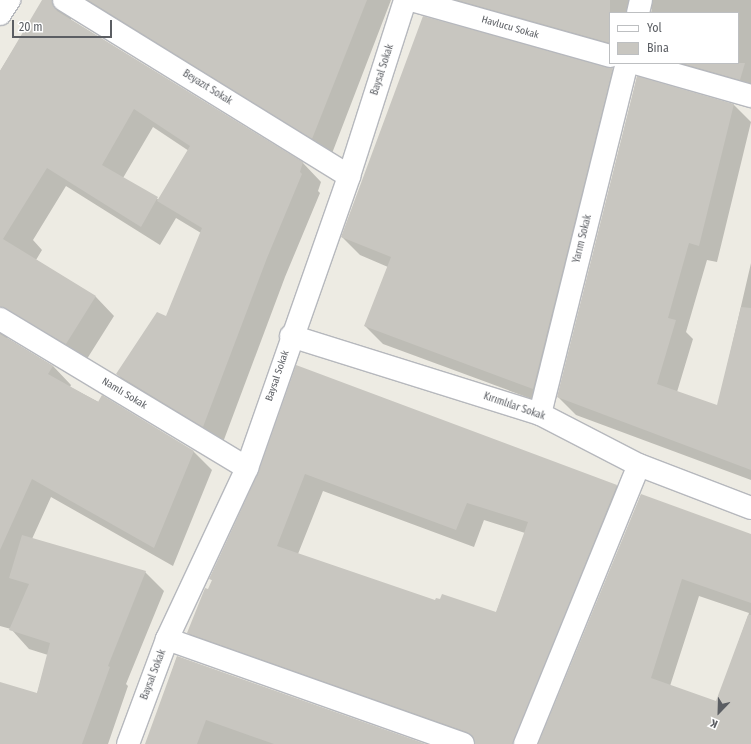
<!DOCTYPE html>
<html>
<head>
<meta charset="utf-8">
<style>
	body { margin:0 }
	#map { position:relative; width:751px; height:744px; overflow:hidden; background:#edebe3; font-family:"Fira Sans Condensed",sans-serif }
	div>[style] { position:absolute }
	.shadow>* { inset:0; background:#0003 }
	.building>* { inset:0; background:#c8c6c0 }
	.roads { filter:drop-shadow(1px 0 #b6b8bd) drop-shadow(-1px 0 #b6b8bd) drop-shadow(0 1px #b6b8bd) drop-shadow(0 -1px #b6b8bd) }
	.street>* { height:22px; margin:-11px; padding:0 11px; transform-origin:11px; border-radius:11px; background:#fff }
	.secondary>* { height:22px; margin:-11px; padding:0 11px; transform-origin:11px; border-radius:11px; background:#fff }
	span { translate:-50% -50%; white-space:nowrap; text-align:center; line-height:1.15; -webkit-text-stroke:3px #fff; paint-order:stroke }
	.street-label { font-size:10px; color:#5b5e63 }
	.legend { position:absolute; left:609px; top:12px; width:130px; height:52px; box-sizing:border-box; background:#fff; border:1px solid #bdbfc1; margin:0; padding:5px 7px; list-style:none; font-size:12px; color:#5b5e63 }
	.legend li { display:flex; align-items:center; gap:8px; height:20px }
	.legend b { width:20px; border:1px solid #bdbfc1 }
	.north { position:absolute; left:699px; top:692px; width:40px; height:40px; -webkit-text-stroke:3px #fff; paint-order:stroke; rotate:203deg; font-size:11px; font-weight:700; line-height:16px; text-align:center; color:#5b5e63 }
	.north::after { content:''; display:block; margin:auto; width:14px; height:18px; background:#5b5e63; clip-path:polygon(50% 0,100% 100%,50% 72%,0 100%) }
	.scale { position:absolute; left:12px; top:20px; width:100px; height:18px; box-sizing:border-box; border:2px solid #5b5e63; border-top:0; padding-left:5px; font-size:12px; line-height:14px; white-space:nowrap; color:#5b5e63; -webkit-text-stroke:3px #fff; paint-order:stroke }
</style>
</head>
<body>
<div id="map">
	<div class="shadow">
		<i style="clip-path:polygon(evenodd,44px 0,391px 0,331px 156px,71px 13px,71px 20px,303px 163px,321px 182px,318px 191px,320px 193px,285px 277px,222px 445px,136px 393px,117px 374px,166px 318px,201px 233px,176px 218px,160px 245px,66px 186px,33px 240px,42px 250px,36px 260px,96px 297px,114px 316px,85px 362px,7px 332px,7px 338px,53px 366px,71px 385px,70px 387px,194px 452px,212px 470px,173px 566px,51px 497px,32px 539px,145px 572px,164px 591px,126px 684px,128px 686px,108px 744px,0 744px,0 683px,37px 694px,48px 655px,29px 649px,11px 629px,0 626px,0 71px,44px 0,153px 127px,189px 151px,159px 200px,123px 178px,153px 127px)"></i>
		<i style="clip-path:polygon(438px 0,751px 0,751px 95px,634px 63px,738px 63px,738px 13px,651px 13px,652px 8px,648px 13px,610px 13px,610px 55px)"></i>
		<i style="clip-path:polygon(612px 69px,630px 87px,551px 406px,383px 344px,365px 326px,388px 267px,360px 255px,342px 237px)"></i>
		<i style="clip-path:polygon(637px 78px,734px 105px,751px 122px,717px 262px,707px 260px,686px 332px,693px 339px,677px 392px,718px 406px,751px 263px,751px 480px,576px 415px,558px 397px)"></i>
		<i style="clip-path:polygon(evenodd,297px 367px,617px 486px,635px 503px,536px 744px,470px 744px,206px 651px,188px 633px,213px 581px,210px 578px,259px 474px,297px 367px,323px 491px,474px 547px,484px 520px,525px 533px,496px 613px,435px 601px,298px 554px,323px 491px)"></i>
		<i style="clip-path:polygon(evenodd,641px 495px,751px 536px,751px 744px,545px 744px,641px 495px,699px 596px,749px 613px,717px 702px,670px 686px,699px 596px)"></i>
		<i style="clip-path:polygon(177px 657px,423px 744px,147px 744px)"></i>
	</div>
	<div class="building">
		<i style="clip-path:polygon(42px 0,52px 0,57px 11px,303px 162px,300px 172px,302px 174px,267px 258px,203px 427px,116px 374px,157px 312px,166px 316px,202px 228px,157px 201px,190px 146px,134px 109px,102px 165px,158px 197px,141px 227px,47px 168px,3px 239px,96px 296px,66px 344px,0 307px,0 71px)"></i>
		<i style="clip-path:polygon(88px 0,367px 0,312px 139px)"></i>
		<i style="clip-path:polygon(457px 0,610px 0,610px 43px)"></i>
		<i style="clip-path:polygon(423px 16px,613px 68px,533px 389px,364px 326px,391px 257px,341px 237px)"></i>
		<i style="clip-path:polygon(681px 63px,745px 63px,740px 80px)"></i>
		<i style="clip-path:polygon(637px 76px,734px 104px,699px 246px,689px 243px,668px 318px,676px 320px,657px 384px,717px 405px,741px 307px,751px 308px,751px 470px,557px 397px)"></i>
		<i style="clip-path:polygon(0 334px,53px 366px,48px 374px,98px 402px,102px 395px,194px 451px,154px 548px,32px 479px,0 550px)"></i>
		<i style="clip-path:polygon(evenodd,296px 365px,617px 485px,513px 744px,475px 744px,473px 736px,467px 732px,187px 633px,205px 588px,208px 589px,212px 580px,209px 579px,211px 575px,258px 473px,296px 365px,305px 474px,456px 530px,467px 503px,528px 522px,496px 612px,442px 594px,440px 599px,436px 598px,435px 600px,277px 546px,305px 474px)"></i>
		<i style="clip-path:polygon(641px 494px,751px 534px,751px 603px,682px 579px,651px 678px,716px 701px,748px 615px,751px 615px,751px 744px,538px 744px)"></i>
		<i style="clip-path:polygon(22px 535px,146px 571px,108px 666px,110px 667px,82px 744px,0 744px,0 682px,37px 693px,50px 643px,9px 630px,29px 584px,9px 578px)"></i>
		<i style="clip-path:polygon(177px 656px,426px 744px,274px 744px,206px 720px,197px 744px,145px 744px)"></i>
	</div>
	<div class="roads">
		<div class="street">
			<i style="left:64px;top:0;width:335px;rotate:31.7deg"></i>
			<i style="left:411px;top:0;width:207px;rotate:15.7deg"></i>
			<i style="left:638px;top:13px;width:13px;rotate:-77deg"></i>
			<i style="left:635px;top:63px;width:121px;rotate:15.9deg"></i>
			<i style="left:0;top:319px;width:288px;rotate:31.1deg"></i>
			<i style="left:291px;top:336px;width:261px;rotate:17.4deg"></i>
			<i style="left:540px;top:414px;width:111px;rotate:27.3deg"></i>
			<i style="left:639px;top:465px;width:120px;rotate:21deg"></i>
			<i style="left:540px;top:414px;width:362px;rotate:-76.1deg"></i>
			<i style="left:167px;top:639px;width:314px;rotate:19.5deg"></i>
			<i style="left:128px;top:744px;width:112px;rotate:-69.6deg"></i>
			<i style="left:167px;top:639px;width:189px;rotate:-64.9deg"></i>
			<i style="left:247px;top:468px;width:309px;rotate:-70.7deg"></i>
			<i style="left:349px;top:176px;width:185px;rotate:-72.3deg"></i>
			<i style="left:525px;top:744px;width:301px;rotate:-67.8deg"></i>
		</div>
		<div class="secondary">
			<i style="left:0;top:14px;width:17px;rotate:-57deg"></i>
		</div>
	</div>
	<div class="street-label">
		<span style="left:510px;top:28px;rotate:16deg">Havlucu Sokak</span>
		<span style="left:383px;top:70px;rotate:-72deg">Baysal Sokak</span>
		<span style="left:207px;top:88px;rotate:32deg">Beyazıt Sokak</span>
		<span style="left:583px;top:239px;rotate:-76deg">Yarım Sokak</span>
		<span style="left:278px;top:376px;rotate:-71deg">Baysal Sokak</span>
		<span style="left:124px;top:394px;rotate:31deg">Namlı Sokak</span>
		<span style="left:514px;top:407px;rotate:19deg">Kırımlılar Sokak</span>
		<span style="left:154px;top:675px;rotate:-69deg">Baysal Sokak</span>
	</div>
	<ul class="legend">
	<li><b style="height:5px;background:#fff"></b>Yol</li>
	<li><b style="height:11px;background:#c8c6c0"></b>Bina</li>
	</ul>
	<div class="north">K</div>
	<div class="scale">20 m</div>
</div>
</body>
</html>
